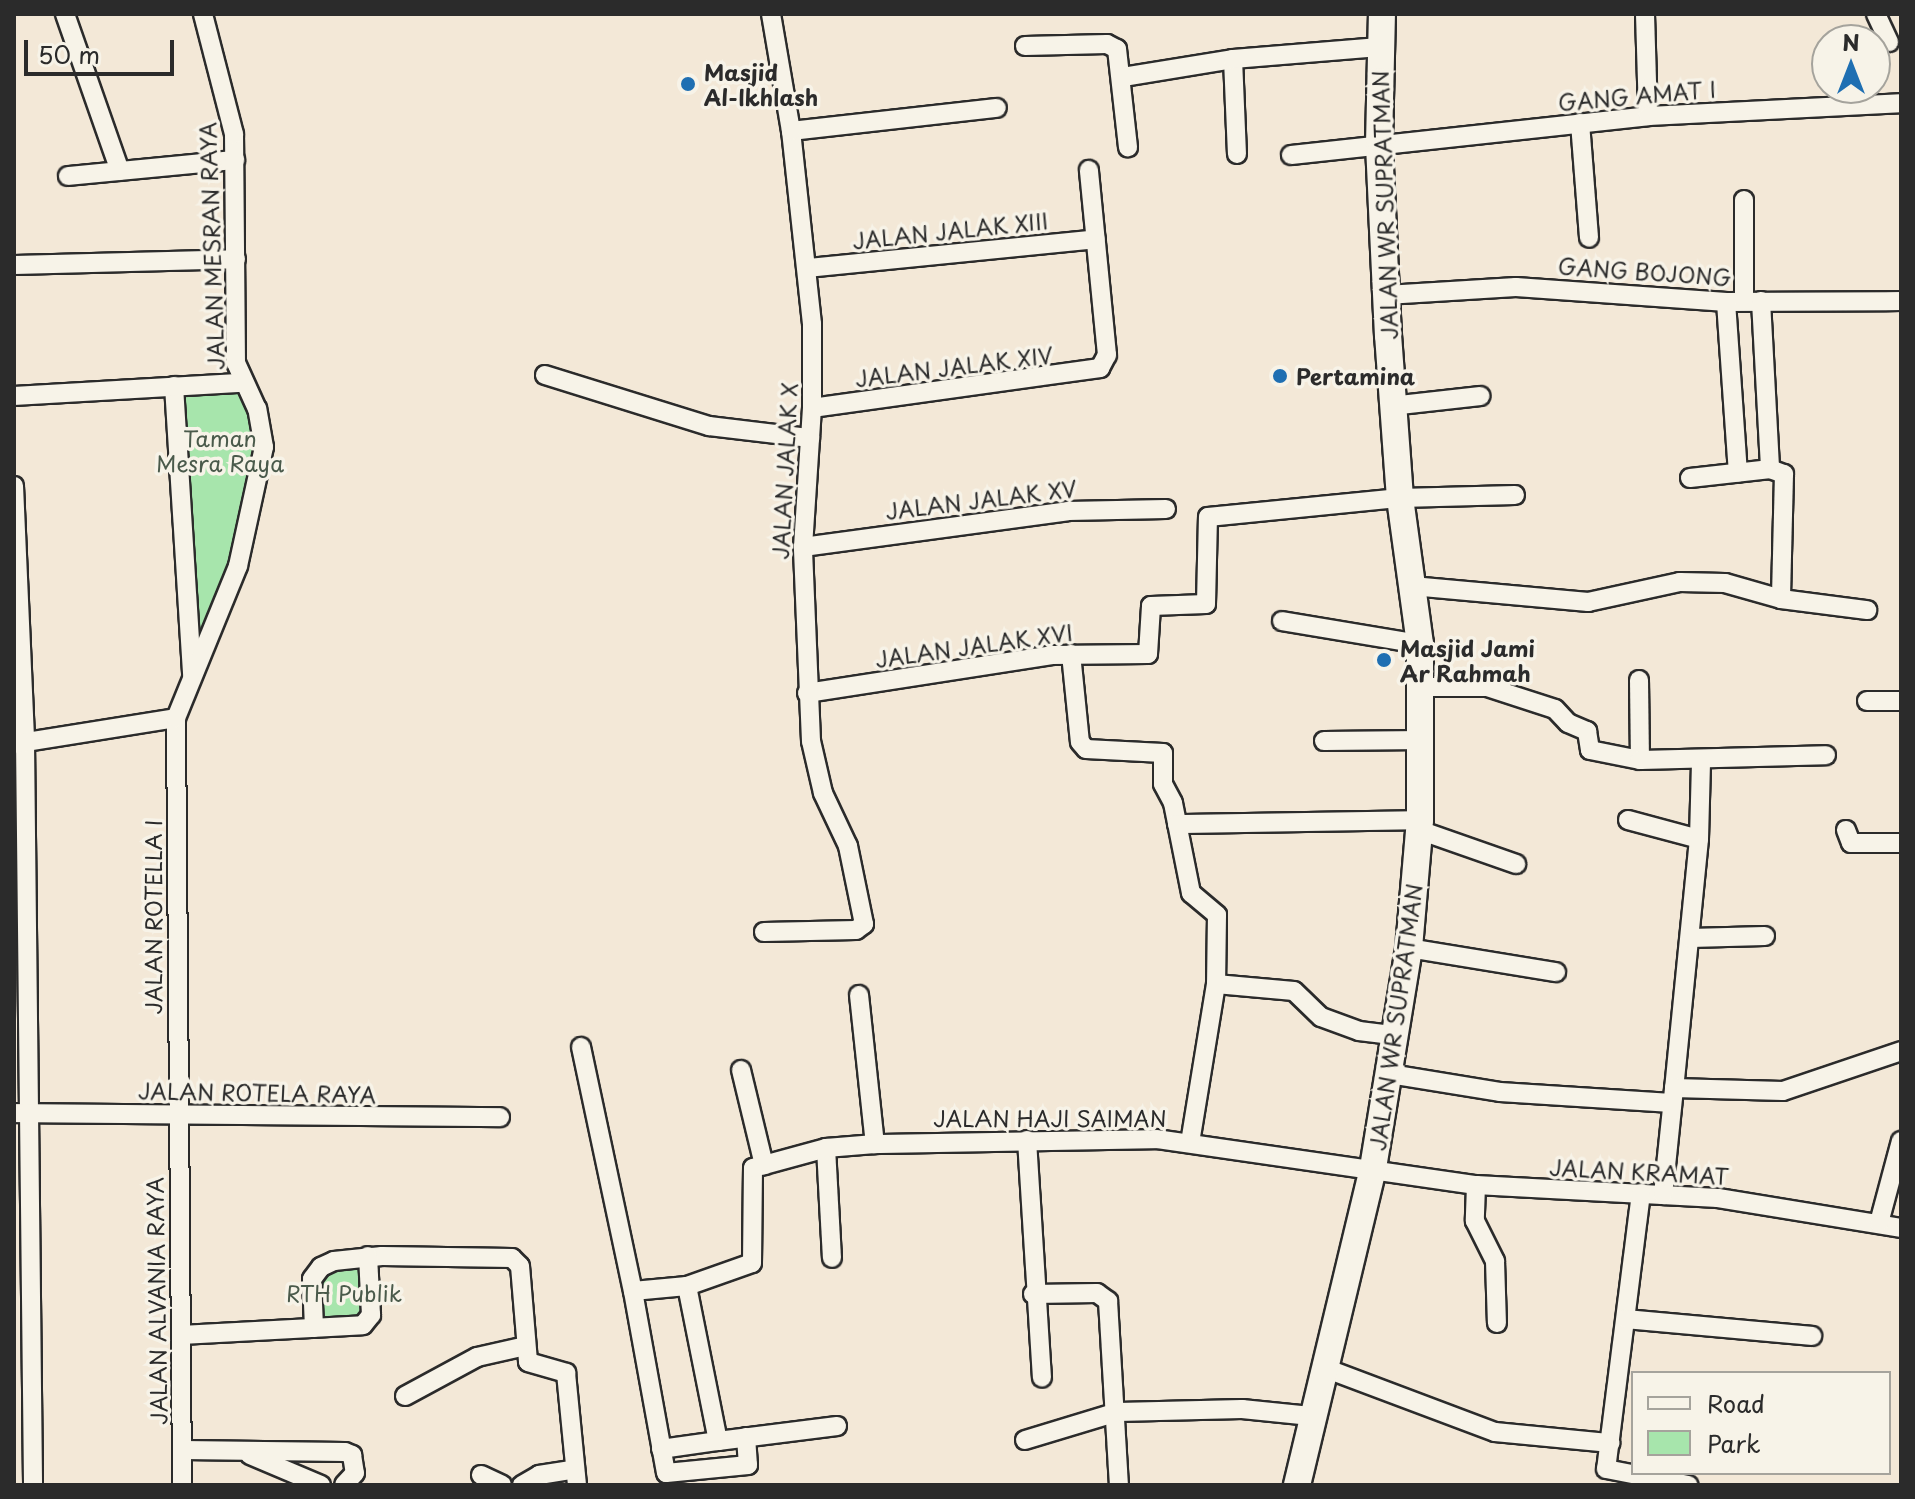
<!DOCTYPE html>
<html>
<head>
<meta charset="utf-8">
<style>
	body { margin:0 }
	#map { position:relative; width:1915px; height:1499px; overflow:hidden; background:#f3e8d7; font-family:"Playpen Sans",sans-serif }
	div>[style] { position:absolute }
	.green>* { inset:0; background:#a7e5ac }
	.roads { filter:drop-shadow(2px 0 #2b2b2b) drop-shadow(-2px 0 #2b2b2b) drop-shadow(0 2px #2b2b2b) drop-shadow(0 -2px #2b2b2b) }
	.street>* { height:18px; margin:-9px; padding:0 9px; transform-origin:9px; border-radius:9px; background:#f7f3e8 }
	.secondary>* { height:26px; margin:-13px; padding:0 13px; transform-origin:13px; border-radius:13px; background:#f7f3e8 }
	.dots>* { width:22px; height:22px; translate:-50% -50%; box-sizing:border-box; border:4px solid #f7f3e8; border-radius:50% }
	span { translate:-50% -50%; white-space:nowrap; text-align:center; line-height:1.15; -webkit-text-stroke:7px #f7f3e8; paint-order:stroke }
	.poi-label { font-size:22px; color:#2b2b2b; font-weight:700 }
	.left { translate:0 -50%; text-align:left }
	.street-label { font-size:22px; color:#2b2b2b }
	.park-label { font-size:22px; color:#4a5a4b }
	.frame { position:absolute; inset:0; border:16px solid #2b2b2b; pointer-events:none }
	.legend { position:absolute; left:1631px; top:1371px; width:260px; height:104px; box-sizing:border-box; background:#f7f3e8; border:2px solid #a5a39c; margin:0; padding:10px 14px; list-style:none; font-size:24px; color:#2b2b2b }
	.legend li { display:flex; align-items:center; gap:16px; height:40px }
	.legend b { width:40px; border:2px solid #a5a39c }
	.north { position:absolute; left:1811px; top:24px; width:80px; height:80px; box-sizing:border-box; background:#f7f3e8; border:2px solid #a5a39c; border-radius:50%; rotate:0deg; font-size:22px; font-weight:700; line-height:32px; text-align:center; color:#2b2b2b }
	.north::after { content:''; display:block; margin:auto; width:28px; height:36px; background:#1f6fb2; clip-path:polygon(50% 0,100% 100%,50% 72%,0 100%) }
	.scale { position:absolute; left:24px; top:40px; width:150px; height:36px; box-sizing:border-box; border:4px solid #2b2b2b; border-top:0; padding-left:10px; font-size:24px; line-height:28px; white-space:nowrap; color:#2b2b2b; -webkit-text-stroke:6px #f7f3e8; paint-order:stroke }
</style>
</head>
<body>
<div id="map">
	<div class="green">
		<i style="clip-path:polygon(174px 386px,244px 388px,261px 469px,192px 682px)"></i>
		<i style="clip-path:polygon(382px 1256px,363px 1325px,314px 1328px,321px 1267px)"></i>
	</div>
	<div class="roads">
		<div class="street">
			<i style="left:65px;top:14px;width:166px;rotate:70.7deg"></i>
			<i style="left:1645px;top:14px;width:102px;rotate:88.3deg"></i>
			<i style="left:1876px;top:14px;width:31px;rotate:65deg"></i>
			<i style="left:1025px;top:46px;width:82px;rotate:-1.4deg"></i>
			<i style="left:1107px;top:44px;width:11px;rotate:27deg"></i>
			<i style="left:1117px;top:49px;width:99px;rotate:83.6deg"></i>
			<i style="left:1233px;top:59px;width:95px;rotate:87.6deg"></i>
			<i style="left:1123px;top:77px;width:111px;rotate:-9.3deg"></i>
			<i style="left:1233px;top:59px;width:147px;rotate:-4.7deg"></i>
			<i style="left:1580px;top:123px;width:115px;rotate:85.5deg"></i>
			<i style="left:791px;top:131px;width:207px;rotate:-6.4deg"></i>
			<i style="left:1291px;top:155px;width:359px;rotate:-6.2deg"></i>
			<i style="left:1648px;top:116px;width:253px;rotate:-2.9deg"></i>
			<i style="left:68px;top:176px;width:168px;rotate:-5.5deg"></i>
			<i style="left:14px;top:265px;width:222px;rotate:-1.5deg"></i>
			<i style="left:808px;top:268px;width:289px;rotate:-5.7deg"></i>
			<i style="left:1386px;top:295px;width:130px;rotate:-3.5deg"></i>
			<i style="left:1516px;top:287px;width:211px;rotate:4.1deg"></i>
			<i style="left:1726px;top:302px;width:175px;rotate:-0.3deg"></i>
			<i style="left:1744px;top:301px;width:101px;rotate:-90deg"></i>
			<i style="left:1761px;top:301px;width:168px;rotate:86.9deg"></i>
			<i style="left:1726px;top:302px;width:171px;rotate:86deg"></i>
			<i style="left:545px;top:375px;width:172px;rotate:17.3deg"></i>
			<i style="left:709px;top:426px;width:102px;rotate:6.8deg"></i>
			<i style="left:174px;top:386px;width:290px;rotate:86.4deg"></i>
			<i style="left:14px;top:396px;width:228px;rotate:-3.3deg"></i>
			<i style="left:1391px;top:406px;width:90px;rotate:-6.4deg"></i>
			<i style="left:812px;top:408px;width:291px;rotate:-7.9deg"></i>
			<i style="left:1100px;top:368px;width:15px;rotate:-62deg"></i>
			<i style="left:1107px;top:355px;width:186px;rotate:-95.6deg"></i>
			<i style="left:1690px;top:478px;width:81px;rotate:-6.4deg"></i>
			<i style="left:1770px;top:469px;width:15px;rotate:20deg"></i>
			<i style="left:1784px;top:474px;width:125px;rotate:91.4deg"></i>
			<i style="left:14px;top:486px;width:256px;rotate:87.5deg"></i>
			<i style="left:25px;top:742px;width:743px;rotate:89.38deg"></i>
			<i style="left:803px;top:547px;width:267px;rotate:-7.7deg"></i>
			<i style="left:1068px;top:511px;width:98px;rotate:-1.2deg"></i>
			<i style="left:1412px;top:586px;width:177px;rotate:5.2deg"></i>
			<i style="left:1588px;top:602px;width:94px;rotate:-12.3deg"></i>
			<i style="left:1680px;top:582px;width:45px;rotate:1.3deg"></i>
			<i style="left:1725px;top:583px;width:58px;rotate:15.9deg"></i>
			<i style="left:1781px;top:599px;width:87px;rotate:7.3deg"></i>
			<i style="left:1282px;top:621px;width:140px;rotate:9.5deg"></i>
			<i style="left:1071px;top:654px;width:88px;rotate:84.2deg"></i>
			<i style="left:1080px;top:742px;width:9px;rotate:49deg"></i>
			<i style="left:1086px;top:749px;width:77px;rotate:3deg"></i>
			<i style="left:1163px;top:753px;width:31px;rotate:90deg"></i>
			<i style="left:1163px;top:784px;width:21px;rotate:62deg"></i>
			<i style="left:1173px;top:803px;width:92px;rotate:78.7deg"></i>
			<i style="left:1191px;top:893px;width:34px;rotate:40deg"></i>
			<i style="left:1217px;top:915px;width:69px;rotate:90.8deg"></i>
			<i style="left:1216px;top:984px;width:161px;rotate:99.3deg"></i>
			<i style="left:1639px;top:680px;width:80px;rotate:89.3deg"></i>
			<i style="left:1421px;top:687px;width:66px"></i>
			<i style="left:1487px;top:687px;width:71px;rotate:17.9deg"></i>
			<i style="left:1555px;top:709px;width:19px;rotate:47deg"></i>
			<i style="left:1568px;top:723px;width:21px;rotate:23deg"></i>
			<i style="left:1587px;top:731px;width:19px;rotate:81deg"></i>
			<i style="left:1590px;top:750px;width:51px;rotate:11.3deg"></i>
			<i style="left:1640px;top:760px;width:186px;rotate:-1.5deg"></i>
			<i style="left:807px;top:693px;width:248px;rotate:-8.8deg"></i>
			<i style="left:1052px;top:655px;width:96px;rotate:-0.6deg"></i>
			<i style="left:1148px;top:654px;width:48px;rotate:-86.4deg"></i>
			<i style="left:1151px;top:606px;width:55px;rotate:-2.1deg"></i>
			<i style="left:1206px;top:604px;width:87px;rotate:-88.7deg"></i>
			<i style="left:1208px;top:517px;width:193px;rotate:-5.7deg"></i>
			<i style="left:1400px;top:498px;width:115px;rotate:-1.5deg"></i>
			<i style="left:1867px;top:701px;width:34px"></i>
			<i style="left:1324px;top:741px;width:99px;rotate:-0.6deg"></i>
			<i style="left:14px;top:744px;width:164px;rotate:-9.1deg"></i>
			<i style="left:1628px;top:820px;width:73px;rotate:15deg"></i>
			<i style="left:1699px;top:839px;width:250px;rotate:95.7deg"></i>
			<i style="left:1177px;top:824px;width:243px;rotate:-0.9deg"></i>
			<i style="left:1419px;top:830px;width:103px;rotate:19.3deg"></i>
			<i style="left:1846px;top:830px;width:14px;rotate:69deg"></i>
			<i style="left:1851px;top:843px;width:50px"></i>
			<i style="left:1699px;top:839px;width:78px;rotate:-88.5deg"></i>
			<i style="left:764px;top:932px;width:92px;rotate:-1.2deg"></i>
			<i style="left:856px;top:930px;width:10px;rotate:-37deg"></i>
			<i style="left:864px;top:924px;width:80px;rotate:-101.6deg"></i>
			<i style="left:848px;top:846px;width:59px;rotate:-115.3deg"></i>
			<i style="left:823px;top:793px;width:53px;rotate:-103deg"></i>
			<i style="left:811px;top:741px;width:194px;rotate:-92.4deg"></i>
			<i style="left:803px;top:547px;width:139px;rotate:-86.3deg"></i>
			<i style="left:812px;top:408px;width:84px;rotate:-90deg"></i>
			<i style="left:812px;top:324px;width:194px;rotate:-96.2deg"></i>
			<i style="left:791px;top:131px;width:119px;rotate:-99.7deg"></i>
			<i style="left:1690px;top:938px;width:75px;rotate:-1.5deg"></i>
			<i style="left:1409px;top:948px;width:149px;rotate:9.3deg"></i>
			<i style="left:1216px;top:984px;width:78px;rotate:5.1deg"></i>
			<i style="left:1294px;top:991px;width:37px;rotate:44deg"></i>
			<i style="left:1321px;top:1017px;width:40px;rotate:20.2deg"></i>
			<i style="left:1359px;top:1031px;width:35px;rotate:7deg"></i>
			<i style="left:859px;top:995px;width:150px;rotate:83.9deg"></i>
			<i style="left:875px;top:1144px;width:281px;rotate:-1deg"></i>
			<i style="left:1156px;top:1139px;width:323px;rotate:8.2deg"></i>
			<i style="left:1476px;top:1185px;width:242px;rotate:3.1deg"></i>
			<i style="left:1718px;top:1198px;width:185px;rotate:9.3deg"></i>
			<i style="left:581px;top:1047px;width:249px;rotate:78deg"></i>
			<i style="left:741px;top:1070px;width:98px;rotate:76.4deg"></i>
			<i style="left:1390px;top:1074px;width:111px;rotate:9.3deg"></i>
			<i style="left:1500px;top:1092px;width:172px;rotate:3.7deg"></i>
			<i style="left:14px;top:1113px;width:486px;rotate:0.5deg"></i>
			<i style="left:1027px;top:1140px;width:238px;rotate:86.4deg"></i>
			<i style="left:826px;top:1148px;width:110px;rotate:86.9deg"></i>
			<i style="left:1476px;top:1185px;width:36px;rotate:92deg"></i>
			<i style="left:1475px;top:1221px;width:45px;rotate:63.4deg"></i>
			<i style="left:1495px;top:1261px;width:62px;rotate:88.2deg"></i>
			<i style="left:1641px;top:1193px;width:278px;rotate:97.2deg"></i>
			<i style="left:1606px;top:1469px;width:84px;rotate:11deg"></i>
			<i style="left:1663px;top:1195px;width:108px;rotate:-84.1deg"></i>
			<i style="left:1674px;top:1088px;width:109px;rotate:1.6deg"></i>
			<i style="left:1783px;top:1091px;width:125px;rotate:-18.7deg"></i>
			<i style="left:1879px;top:1223px;width:85px;rotate:-75deg"></i>
			<i style="left:687px;top:1286px;width:158px;rotate:78.7deg"></i>
			<i style="left:718px;top:1441px;width:120px;rotate:-7.2deg"></i>
			<i style="left:1033px;top:1294px;width:64px;rotate:-0.9deg"></i>
			<i style="left:1097px;top:1293px;width:14px;rotate:36deg"></i>
			<i style="left:1108px;top:1301px;width:184px;rotate:86.6deg"></i>
			<i style="left:1626px;top:1319px;width:187px;rotate:5.2deg"></i>
			<i style="left:314px;top:1328px;width:49px;rotate:-92.3deg"></i>
			<i style="left:312px;top:1279px;width:15px;rotate:-53deg"></i>
			<i style="left:321px;top:1267px;width:14px;rotate:-25deg"></i>
			<i style="left:334px;top:1261px;width:48px;rotate:-5.9deg"></i>
			<i style="left:382px;top:1256px;width:130px;rotate:0.9deg"></i>
			<i style="left:512px;top:1258px;width:11px;rotate:45deg"></i>
			<i style="left:520px;top:1266px;width:96px;rotate:85.2deg"></i>
			<i style="left:528px;top:1362px;width:40px;rotate:16deg"></i>
			<i style="left:566px;top:1373px;width:113px;rotate:84.4deg"></i>
			<i style="left:181px;top:1335px;width:182px;rotate:-3.1deg"></i>
			<i style="left:363px;top:1325px;width:13px;rotate:-51deg"></i>
			<i style="left:371px;top:1315px;width:59px;rotate:-92.9deg"></i>
			<i style="left:1322px;top:1367px;width:185px;rotate:20.6deg"></i>
			<i style="left:1495px;top:1432px;width:116px;rotate:5.5deg"></i>
			<i style="left:405px;top:1396px;width:82px;rotate:-28.4deg"></i>
			<i style="left:477px;top:1357px;width:50px;rotate:-12.7deg"></i>
			<i style="left:746px;top:1437px;width:28px;rotate:86deg"></i>
			<i style="left:748px;top:1465px;width:82px;rotate:174.4deg"></i>
			<i style="left:666px;top:1473px;width:185px;rotate:-100.3deg"></i>
			<i style="left:633px;top:1291px;width:54px;rotate:-5.3deg"></i>
			<i style="left:687px;top:1286px;width:69px;rotate:-19.5deg"></i>
			<i style="left:752px;top:1263px;width:95px;rotate:-89.4deg"></i>
			<i style="left:753px;top:1168px;width:76px;rotate:-15.3deg"></i>
			<i style="left:826px;top:1148px;width:49px;rotate:-4.7deg"></i>
			<i style="left:1025px;top:1440px;width:97px;rotate:-16.8deg"></i>
			<i style="left:1118px;top:1412px;width:124px;rotate:-1.4deg"></i>
			<i style="left:1242px;top:1409px;width:69px;rotate:5.8deg"></i>
			<i style="left:661px;top:1449px;width:58px;rotate:-8deg"></i>
			<i style="left:183px;top:1450px;width:162px;rotate:0.7deg"></i>
			<i style="left:345px;top:1452px;width:8px;rotate:23deg"></i>
			<i style="left:352px;top:1455px;width:18px;rotate:81deg"></i>
			<i style="left:355px;top:1473px;width:16px;rotate:133deg"></i>
			<i style="left:250px;top:1455px;width:77px;rotate:22.9deg"></i>
			<i style="left:481px;top:1475px;width:23px;rotate:25deg"></i>
			<i style="left:182px;top:1485px;width:767px;rotate:-90.45deg"></i>
			<i style="left:176px;top:718px;width:164px;rotate:-67.8deg"></i>
			<i style="left:238px;top:566px;width:122px;rotate:-77.7deg"></i>
			<i style="left:264px;top:447px;width:39px;rotate:-100deg"></i>
			<i style="left:257px;top:409px;width:51px;rotate:-114.5deg"></i>
			<i style="left:236px;top:363px;width:229px;rotate:-90.5deg"></i>
			<i style="left:234px;top:134px;width:124px;rotate:-104.5deg"></i>
			<i style="left:522px;top:1485px;width:20px;rotate:-30deg"></i>
			<i style="left:539px;top:1475px;width:36px;rotate:-9deg"></i>
		</div>
		<div class="secondary">
			<i style="left:1297px;top:1485px;width:326px;rotate:-76.5deg"></i>
			<i style="left:1373px;top:1168px;width:223px;rotate:-80.7deg"></i>
			<i style="left:1409px;top:948px;width:128px;rotate:-85.1deg"></i>
			<i style="left:1420px;top:820px;width:176px;rotate:-90deg"></i>
			<i style="left:1420px;top:644px;width:147px;rotate:-97.8deg"></i>
			<i style="left:1400px;top:498px;width:162px;rotate:-94.2deg"></i>
			<i style="left:1388px;top:336px;width:192px;rotate:-92.7deg"></i>
			<i style="left:1379px;top:144px;width:130px;rotate:-88.7deg"></i>
		</div>
	</div>
	<div class="dots">
		<i style="left:688px;top:84px;background:#1f6fb2"></i>
		<i style="left:1280px;top:376px;background:#1f6fb2"></i>
		<i style="left:1384px;top:660px;background:#1f6fb2"></i>
	</div>
	<div class="poi-label">
		<span class="left" style="left:704px;top:84px">Masjid<br>Al-Ikhlash</span>
		<span class="left" style="left:1296px;top:376px">Pertamina</span>
		<span class="left" style="left:1400px;top:660px">Masjid Jami<br>Ar Rahmah</span>
	</div>
	<div class="street-label">
		<span style="left:1637px;top:95px;rotate:-5deg">GANG AMAT I</span>
		<span style="left:1384px;top:205px;rotate:-92deg">JALAN WR SUPRATMAN</span>
		<span style="left:950px;top:230px;rotate:-6deg">JALAN JALAK XIII</span>
		<span style="left:211px;top:246px;rotate:-92deg">JALAN MESRAN RAYA</span>
		<span style="left:1645px;top:271px;rotate:4deg">GANG BOJONG</span>
		<span style="left:954px;top:366px;rotate:-7deg">JALAN JALAK XIV</span>
		<span style="left:784px;top:471px;rotate:-87deg">JALAN JALAK X</span>
		<span style="left:981px;top:499px;rotate:-7deg">JALAN JALAK XV</span>
		<span style="left:974px;top:645px;rotate:-8deg">JALAN JALAK XVI</span>
		<span style="left:153px;top:917px;rotate:-90deg">JALAN ROTELLA I</span>
		<span style="left:1395px;top:1017px;rotate:-82deg">JALAN WR SUPRATMAN</span>
		<span style="left:257px;top:1092px;rotate:1deg">JALAN ROTELA RAYA</span>
		<span style="left:1050px;top:1118px">JALAN HAJI SAIMAN</span>
		<span style="left:1639px;top:1171px;rotate:3deg">JALAN KRAMAT</span>
		<span style="left:156px;top:1301px;rotate:-91deg">JALAN ALVANIA RAYA</span>
	</div>
	<div class="park-label">
		<span style="left:220px;top:450px">Taman<br>Mesra Raya</span>
		<span style="left:344px;top:1293px">RTH Publik</span>
	</div>
	<div class="frame"></div>
	<ul class="legend">
	<li><b style="height:10px;background:#f7f3e8"></b>Road</li>
	<li><b style="height:22px;background:#a7e5ac"></b>Park</li>
	</ul>
	<div class="north">N</div>
	<div class="scale">50 m</div>
</div>
</body>
</html>
